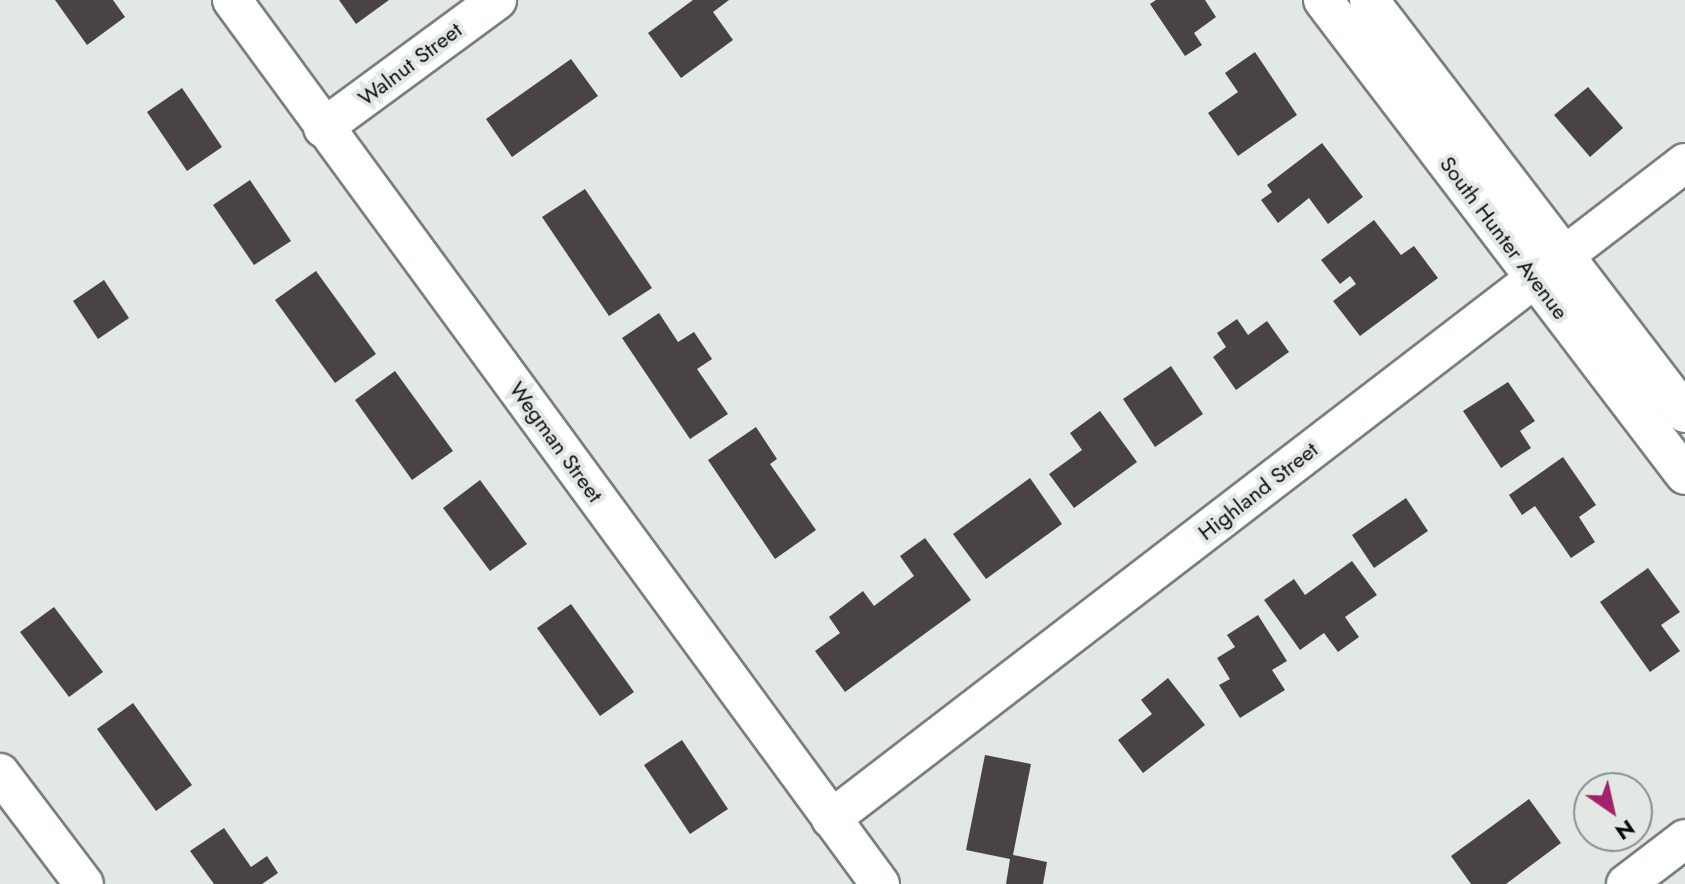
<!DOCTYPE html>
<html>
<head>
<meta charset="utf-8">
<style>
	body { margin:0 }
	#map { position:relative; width:1685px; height:884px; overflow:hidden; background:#e2e8e3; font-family:Jost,sans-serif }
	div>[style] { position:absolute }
	.building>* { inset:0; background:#494345 }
	.roads { filter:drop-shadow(2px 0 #7a7f7a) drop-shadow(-2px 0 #7a7f7a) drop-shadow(0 2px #7a7f7a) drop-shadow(0 -2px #7a7f7a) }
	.minor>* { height:38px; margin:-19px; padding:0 19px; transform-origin:19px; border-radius:19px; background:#fff }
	span { translate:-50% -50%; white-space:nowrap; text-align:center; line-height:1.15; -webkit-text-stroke:8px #e2e8e3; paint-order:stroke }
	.street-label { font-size:22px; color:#0b0d0c }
	.north { position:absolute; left:1573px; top:772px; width:80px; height:80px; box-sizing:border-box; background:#e2e8e3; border:2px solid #8c908d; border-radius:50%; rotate:146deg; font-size:22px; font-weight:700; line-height:32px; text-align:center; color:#0b0d0c }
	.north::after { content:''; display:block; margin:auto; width:28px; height:36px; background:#a6206b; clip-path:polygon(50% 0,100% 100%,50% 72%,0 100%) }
</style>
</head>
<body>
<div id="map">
	<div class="building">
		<i style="clip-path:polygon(55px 0,113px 0,125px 17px,87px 45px)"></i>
		<i style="clip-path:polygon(339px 0,389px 0,356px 24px)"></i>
		<i style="clip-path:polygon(693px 0,729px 0,713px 12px,733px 40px,681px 78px,648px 33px)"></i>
		<i style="clip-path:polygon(1156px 0,1205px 0,1216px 17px,1194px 33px,1202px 45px,1185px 56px,1150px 4px)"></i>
		<i style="clip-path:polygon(1255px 52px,1297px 115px,1238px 156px,1208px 113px,1238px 92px,1225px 73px)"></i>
		<i style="clip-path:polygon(571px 59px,598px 96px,512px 157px,486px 119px)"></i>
		<i style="clip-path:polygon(1588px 87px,1623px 128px,1590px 157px,1554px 115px)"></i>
		<i style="clip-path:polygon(182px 88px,222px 147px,187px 171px,147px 112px)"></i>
		<i style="clip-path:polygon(1322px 143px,1363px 197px,1328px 224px,1309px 198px,1278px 223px,1261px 200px,1272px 192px,1267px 185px)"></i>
		<i style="clip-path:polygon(250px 180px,291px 241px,254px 265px,213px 205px)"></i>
		<i style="clip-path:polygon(585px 189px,652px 288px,609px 316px,542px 217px)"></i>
		<i style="clip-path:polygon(1374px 220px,1401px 255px,1414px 246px,1438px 278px,1360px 336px,1333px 301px,1356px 284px,1350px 276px,1340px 284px,1321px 260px)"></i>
		<i style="clip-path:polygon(316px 271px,376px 354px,335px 383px,275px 300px)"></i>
		<i style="clip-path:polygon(104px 280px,129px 318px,98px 339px,73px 301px)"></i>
		<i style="clip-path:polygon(659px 313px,678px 342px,694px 332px,712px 359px,697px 369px,728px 414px,690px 439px,622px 338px)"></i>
		<i style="clip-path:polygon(1237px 319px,1248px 335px,1267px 321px,1289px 352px,1236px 390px,1213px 357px,1226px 347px,1217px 333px)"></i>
		<i style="clip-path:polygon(1171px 366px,1203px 414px,1155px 447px,1123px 399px)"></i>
		<i style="clip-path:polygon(395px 371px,453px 451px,412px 480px,355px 400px)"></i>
		<i style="clip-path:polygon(1508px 382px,1535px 421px,1520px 431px,1531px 448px,1501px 468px,1463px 411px)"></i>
		<i style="clip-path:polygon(1100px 411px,1137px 462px,1074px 508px,1049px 474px,1082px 450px,1070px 433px)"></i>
		<i style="clip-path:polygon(756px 427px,777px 459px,770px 464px,816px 530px,775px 559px,708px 460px)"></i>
		<i style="clip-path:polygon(1563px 457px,1596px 505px,1579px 517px,1595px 542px,1571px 558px,1535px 506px,1522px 515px,1509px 495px)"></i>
		<i style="clip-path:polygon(1030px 478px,1062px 524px,986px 579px,953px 534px)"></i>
		<i style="clip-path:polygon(480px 480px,527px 544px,490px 571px,443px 508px)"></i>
		<i style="clip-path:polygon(1406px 498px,1428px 531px,1374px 568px,1352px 535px)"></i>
		<i style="clip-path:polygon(925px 538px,971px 600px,845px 692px,815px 651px,840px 633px,829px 617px,863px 591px,874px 606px,914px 576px,900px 556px)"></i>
		<i style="clip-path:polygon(1352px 561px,1377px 595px,1345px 617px,1359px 637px,1338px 652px,1324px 633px,1300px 650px,1264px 600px,1294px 579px,1305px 595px)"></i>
		<i style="clip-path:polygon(1648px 568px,1680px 612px,1661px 625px,1680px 651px,1650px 672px,1600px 602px)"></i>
		<i style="clip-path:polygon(571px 604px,634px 692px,600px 716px,537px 628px)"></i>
		<i style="clip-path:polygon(54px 607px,103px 672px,69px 697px,20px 632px)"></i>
		<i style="clip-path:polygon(1258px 615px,1287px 661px,1272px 670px,1285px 690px,1240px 718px,1219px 685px,1230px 679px,1217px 658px,1235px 647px,1227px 635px)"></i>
		<i style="clip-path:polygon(1168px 678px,1205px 725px,1143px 773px,1118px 740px,1152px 714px,1141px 700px)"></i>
		<i style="clip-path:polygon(133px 703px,192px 785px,156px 811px,97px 729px)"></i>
		<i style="clip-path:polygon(682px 740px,728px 809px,690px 834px,644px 765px)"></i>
		<i style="clip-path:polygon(985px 755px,1031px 764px,1013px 855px,1047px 862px,1043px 884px,1006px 884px,1010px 859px,966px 850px)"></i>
		<i style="clip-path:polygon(1529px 799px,1561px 843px,1506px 884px,1471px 884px,1451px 856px)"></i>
		<i style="clip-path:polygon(224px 828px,251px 867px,267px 856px,278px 873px,262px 884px,214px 884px,190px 851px)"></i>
	</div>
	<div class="roads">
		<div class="minor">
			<i style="left:232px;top:0;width:1096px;rotate:53.76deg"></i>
			<i style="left:1323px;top:0;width:597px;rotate:52.69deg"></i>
			<i style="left:1369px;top:0;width:520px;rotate:52.58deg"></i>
			<i style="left:323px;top:128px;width:216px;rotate:-36.3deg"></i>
			<i style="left:0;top:773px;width:139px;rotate:52.9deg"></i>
			<i style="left:831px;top:819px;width:1077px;rotate:-37.53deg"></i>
			<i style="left:1626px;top:884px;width:74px;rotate:-37.3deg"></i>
		</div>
	</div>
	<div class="street-label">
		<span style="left:410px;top:64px;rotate:-37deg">Walnut Street</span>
		<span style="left:1504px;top:238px;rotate:53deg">South Hunter Avenue</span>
		<span style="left:556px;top:442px;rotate:54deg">Wegman Street</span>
		<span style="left:1258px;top:491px;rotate:-38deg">Highland Street</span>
	</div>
	<div class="north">N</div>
</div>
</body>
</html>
